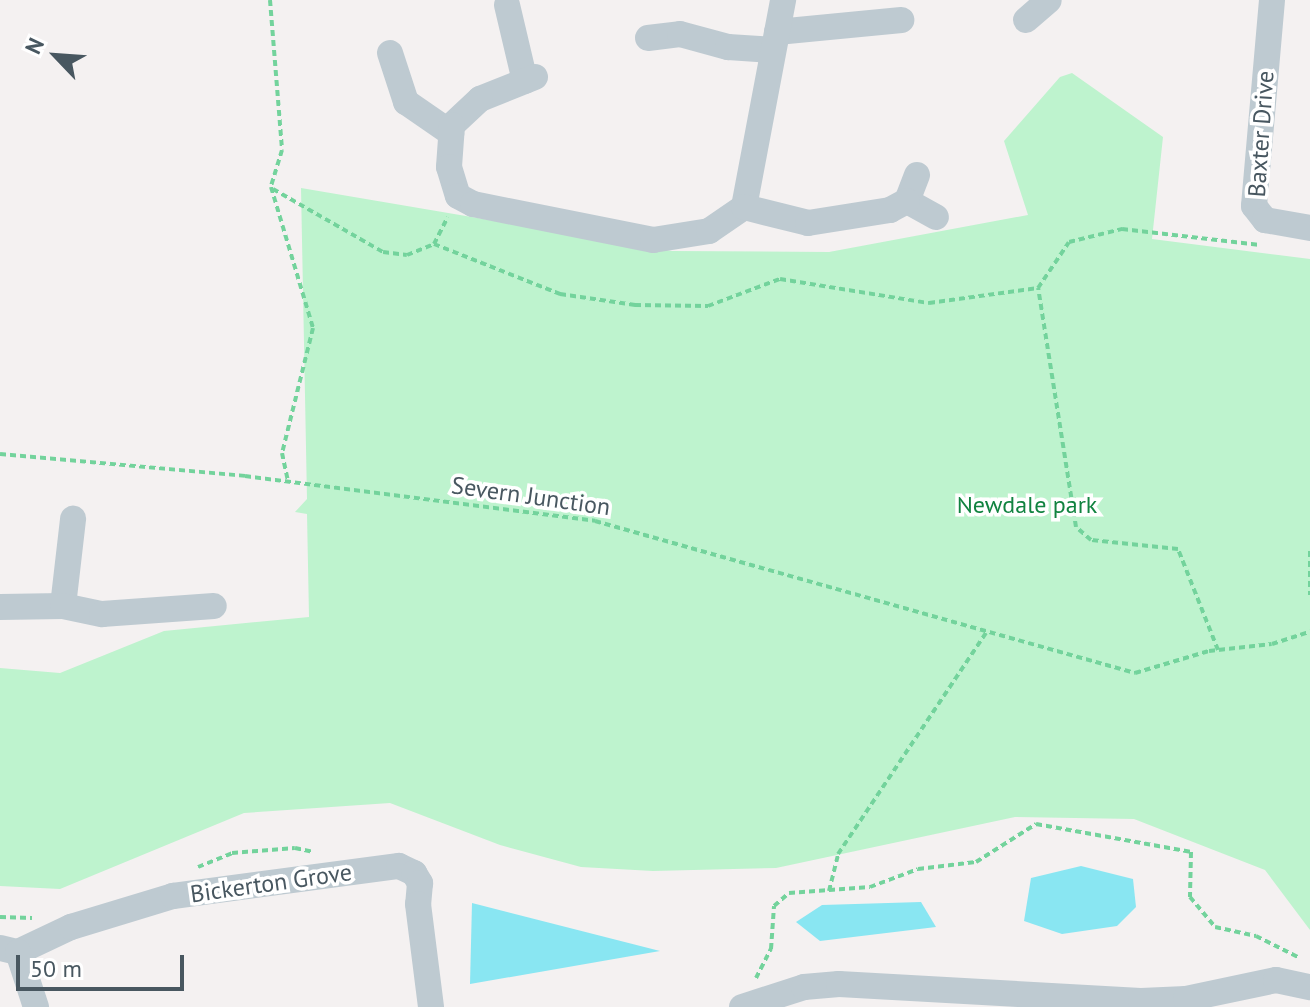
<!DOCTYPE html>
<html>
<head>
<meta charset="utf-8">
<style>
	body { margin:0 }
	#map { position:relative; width:1310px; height:1007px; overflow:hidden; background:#f4f1f1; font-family:"PT Sans",sans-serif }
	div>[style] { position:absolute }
	.green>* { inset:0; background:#bef3ce }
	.water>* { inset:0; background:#89e6f2 }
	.path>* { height:4px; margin-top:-2px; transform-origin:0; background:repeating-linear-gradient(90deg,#73d39c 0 6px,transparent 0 10px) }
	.minor>* { height:26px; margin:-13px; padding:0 13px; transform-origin:13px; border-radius:13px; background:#becad1 }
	span { translate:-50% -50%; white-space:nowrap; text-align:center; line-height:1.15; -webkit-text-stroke:7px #fff; paint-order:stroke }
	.street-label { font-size:24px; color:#485760 }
	.park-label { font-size:24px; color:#118340 }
	.north { position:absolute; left:16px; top:16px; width:80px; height:80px; -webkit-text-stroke:6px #fff; paint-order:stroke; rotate:295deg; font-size:22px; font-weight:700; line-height:32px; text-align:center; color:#485760 }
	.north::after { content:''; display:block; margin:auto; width:28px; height:36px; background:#485760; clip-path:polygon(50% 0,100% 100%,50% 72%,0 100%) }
	.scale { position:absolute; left:16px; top:955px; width:168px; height:36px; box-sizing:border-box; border:4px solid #485760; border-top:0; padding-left:10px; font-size:24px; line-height:28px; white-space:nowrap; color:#485760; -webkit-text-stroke:6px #fff; paint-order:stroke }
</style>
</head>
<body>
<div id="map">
	<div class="green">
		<i style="clip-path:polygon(1072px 73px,1163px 137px,1152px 239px,1310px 259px,1310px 930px,1265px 870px,1134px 819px,1015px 817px,776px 868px,653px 871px,581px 867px,500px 845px,390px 803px,244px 813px,60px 889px,0 886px,0 668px,60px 673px,164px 631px,309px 617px,307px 514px,295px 512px,307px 499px,301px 188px,672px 251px,829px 252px,1028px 215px,1004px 141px,1060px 77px)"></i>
	</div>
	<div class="water">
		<i style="clip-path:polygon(1081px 866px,1133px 879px,1136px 907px,1117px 926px,1062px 934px,1024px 921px,1031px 878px)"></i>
		<i style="clip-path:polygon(921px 902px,936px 927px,820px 941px,796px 922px,822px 905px)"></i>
		<i style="clip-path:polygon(472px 903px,660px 951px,470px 984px)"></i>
	</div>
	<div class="path">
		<i style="left:270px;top:0;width:150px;rotate:85.4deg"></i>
		<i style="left:282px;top:150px;width:39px;rotate:107deg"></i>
		<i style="left:271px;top:187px;width:147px;rotate:73.4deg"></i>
		<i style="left:313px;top:328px;width:129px;rotate:103.9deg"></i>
		<i style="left:282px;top:453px;width:29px;rotate:78deg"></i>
		<i style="left:273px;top:189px;width:127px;rotate:29.8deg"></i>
		<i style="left:383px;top:252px;width:24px;rotate:7deg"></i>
		<i style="left:407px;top:255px;width:29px;rotate:-22deg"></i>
		<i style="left:434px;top:244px;width:30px;rotate:-63deg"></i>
		<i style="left:434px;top:244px;width:136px;rotate:21.6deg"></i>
		<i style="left:560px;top:294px;width:76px;rotate:8.3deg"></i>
		<i style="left:635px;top:305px;width:73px;rotate:0.8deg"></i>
		<i style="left:708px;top:306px;width:77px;rotate:-20.6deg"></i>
		<i style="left:780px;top:279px;width:151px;rotate:9.2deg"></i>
		<i style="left:929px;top:303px;width:110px;rotate:-7.8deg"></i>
		<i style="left:0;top:454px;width:246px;rotate:5.1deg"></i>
		<i style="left:245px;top:476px;width:353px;rotate:7.3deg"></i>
		<i style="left:595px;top:521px;width:561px;rotate:15.72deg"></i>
		<i style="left:1135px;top:673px;width:77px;rotate:-16.6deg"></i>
		<i style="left:1209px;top:651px;width:63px;rotate:-6.3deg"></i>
		<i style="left:1272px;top:644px;width:40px;rotate:-18deg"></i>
		<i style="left:1310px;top:551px;width:44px;rotate:90deg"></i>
		<i style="left:1218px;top:650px;width:109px;rotate:-111.6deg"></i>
		<i style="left:1178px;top:549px;width:87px;rotate:-174.1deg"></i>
		<i style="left:1091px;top:540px;width:20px;rotate:-139deg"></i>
		<i style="left:1076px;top:527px;width:242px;rotate:-99deg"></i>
		<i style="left:1038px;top:288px;width:55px;rotate:-56deg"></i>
		<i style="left:1069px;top:242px;width:55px;rotate:-13.8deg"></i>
		<i style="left:1122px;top:229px;width:139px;rotate:6.6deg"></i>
		<i style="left:198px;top:867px;width:37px;rotate:-22deg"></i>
		<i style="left:232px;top:853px;width:63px;rotate:-4.5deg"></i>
		<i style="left:295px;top:848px;width:19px;rotate:12deg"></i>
		<i style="left:829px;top:891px;width:38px;rotate:-76deg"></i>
		<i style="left:838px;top:854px;width:266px;rotate:-56.2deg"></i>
		<i style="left:0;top:917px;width:32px;rotate:2deg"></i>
		<i style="left:756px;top:978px;width:33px;rotate:-63deg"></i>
		<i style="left:771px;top:949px;width:43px;rotate:-86deg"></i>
		<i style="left:774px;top:906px;width:20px;rotate:-41deg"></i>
		<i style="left:789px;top:893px;width:81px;rotate:-4.2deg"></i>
		<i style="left:870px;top:887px;width:51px;rotate:-20.6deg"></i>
		<i style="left:918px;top:869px;width:58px;rotate:-6.9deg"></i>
		<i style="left:976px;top:862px;width:71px;rotate:-32.3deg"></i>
		<i style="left:1036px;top:824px;width:158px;rotate:10.2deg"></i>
		<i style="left:1191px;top:852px;width:45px;rotate:91.3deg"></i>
		<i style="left:1190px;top:897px;width:39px;rotate:50deg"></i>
		<i style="left:1215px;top:927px;width:42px;rotate:12.4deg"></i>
		<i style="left:1256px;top:936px;width:49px;rotate:26.6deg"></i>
	</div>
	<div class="minor">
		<i style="left:1272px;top:0;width:207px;rotate:95deg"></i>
		<i style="left:1254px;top:206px;width:18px;rotate:52deg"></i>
		<i style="left:1265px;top:220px;width:46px;rotate:10.1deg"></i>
		<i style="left:507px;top:5px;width:78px;rotate:76.7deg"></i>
		<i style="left:1026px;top:20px;width:30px;rotate:-41deg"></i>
		<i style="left:777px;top:32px;width:125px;rotate:-5.5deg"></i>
		<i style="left:648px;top:38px;width:32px;rotate:-7deg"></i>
		<i style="left:680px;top:34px;width:50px;rotate:15.2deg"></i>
		<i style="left:728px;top:47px;width:45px;rotate:3.8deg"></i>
		<i style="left:390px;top:53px;width:52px;rotate:71.9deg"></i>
		<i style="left:406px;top:102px;width:55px;rotate:34.6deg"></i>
		<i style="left:535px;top:77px;width:59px;rotate:158.2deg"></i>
		<i style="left:480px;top:99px;width:38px;rotate:137deg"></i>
		<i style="left:452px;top:125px;width:42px;rotate:94.1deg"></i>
		<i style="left:449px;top:167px;width:30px;rotate:73deg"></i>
		<i style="left:458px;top:196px;width:17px;rotate:28deg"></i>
		<i style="left:473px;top:204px;width:184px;rotate:11.3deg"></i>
		<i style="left:653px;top:240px;width:57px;rotate:-9.1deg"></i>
		<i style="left:709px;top:231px;width:42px;rotate:-34.4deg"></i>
		<i style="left:744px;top:207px;width:211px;rotate:-79.3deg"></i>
		<i style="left:917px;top:175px;width:28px;rotate:111deg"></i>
		<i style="left:907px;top:201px;width:33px;rotate:29deg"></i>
		<i style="left:744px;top:207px;width:66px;rotate:14deg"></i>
		<i style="left:808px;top:223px;width:83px;rotate:-9deg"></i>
		<i style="left:890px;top:210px;width:19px;rotate:-28deg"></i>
		<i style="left:63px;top:606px;width:88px;rotate:-83.4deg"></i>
		<i style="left:0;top:607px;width:63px;rotate:-0.9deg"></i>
		<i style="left:63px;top:606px;width:40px;rotate:12deg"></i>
		<i style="left:102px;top:614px;width:112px;rotate:-4.1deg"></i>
		<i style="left:0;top:948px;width:18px;rotate:13deg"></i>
		<i style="left:18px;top:952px;width:59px;rotate:-25.3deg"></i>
		<i style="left:71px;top:927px;width:107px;rotate:-16.9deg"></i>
		<i style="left:173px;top:896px;width:228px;rotate:-7.6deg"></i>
		<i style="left:399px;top:866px;width:17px;rotate:25deg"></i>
		<i style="left:414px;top:873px;width:12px;rotate:59deg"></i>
		<i style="left:420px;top:883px;width:21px;rotate:95deg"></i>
		<i style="left:418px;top:904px;width:104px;rotate:82.8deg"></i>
		<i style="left:18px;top:952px;width:58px;rotate:71.9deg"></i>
		<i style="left:742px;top:1007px;width:65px;rotate:-17.9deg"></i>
		<i style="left:804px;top:987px;width:35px;rotate:-5deg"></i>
		<i style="left:839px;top:984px;width:302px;rotate:3.2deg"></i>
		<i style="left:1141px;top:1001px;width:45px;rotate:-2.5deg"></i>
		<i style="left:1186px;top:999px;width:92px;rotate:-11.9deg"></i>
		<i style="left:1276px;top:980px;width:35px;rotate:12deg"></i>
	</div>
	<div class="street-label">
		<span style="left:1261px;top:134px;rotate:-86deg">Baxter Drive</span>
		<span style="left:531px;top:496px;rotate:8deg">Severn Junction</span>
		<span style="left:271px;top:883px;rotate:-8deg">Bickerton Grove</span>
	</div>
	<div class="park-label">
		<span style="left:1027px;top:505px">Newdale park</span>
	</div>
	<div class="north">N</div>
	<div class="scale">50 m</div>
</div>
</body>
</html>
